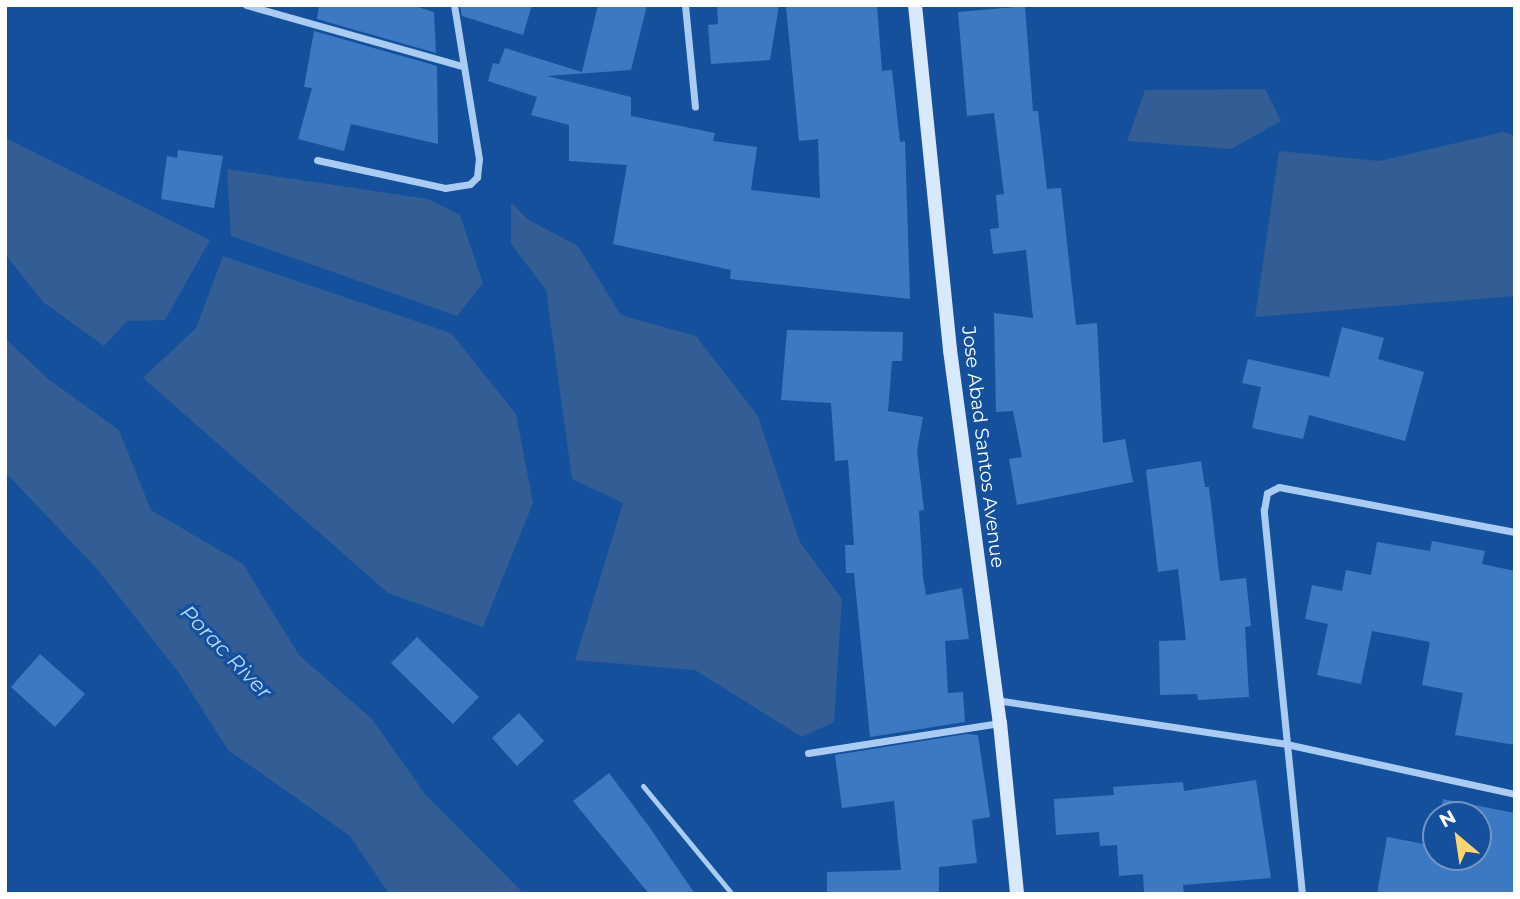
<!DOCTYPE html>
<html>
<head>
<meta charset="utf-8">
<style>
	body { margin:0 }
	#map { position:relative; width:1520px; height:899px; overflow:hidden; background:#14509c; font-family:Montserrat,sans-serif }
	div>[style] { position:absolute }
	.water>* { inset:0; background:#325d95 }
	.building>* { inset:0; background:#3d79c2 }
	.lane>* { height:5px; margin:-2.5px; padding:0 2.5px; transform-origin:2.5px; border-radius:2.5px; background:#aaccf3 }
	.street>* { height:7px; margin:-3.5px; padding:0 3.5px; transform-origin:3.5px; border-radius:3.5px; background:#aaccf3 }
	.secondary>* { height:14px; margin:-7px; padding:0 7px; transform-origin:7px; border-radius:7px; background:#d9e9fd }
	span { translate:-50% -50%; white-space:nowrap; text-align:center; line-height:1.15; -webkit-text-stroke:6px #14509c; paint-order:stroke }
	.street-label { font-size:19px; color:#fff }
	.water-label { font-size:21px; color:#b7d6fa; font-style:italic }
	.frame { position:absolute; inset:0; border:7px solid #fff; pointer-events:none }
	.north { position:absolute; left:1422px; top:801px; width:70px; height:70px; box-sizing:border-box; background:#14509c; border:2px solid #7296c4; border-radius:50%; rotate:331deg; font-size:19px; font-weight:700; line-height:28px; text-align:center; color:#fff }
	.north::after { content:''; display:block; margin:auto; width:24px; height:32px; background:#ffd46c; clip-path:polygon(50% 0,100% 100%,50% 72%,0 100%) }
</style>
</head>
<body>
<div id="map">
	<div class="water">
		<i style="clip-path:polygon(1265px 89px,1281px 121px,1231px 149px,1127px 141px,1145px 90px)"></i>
		<i style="clip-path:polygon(1503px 132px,1515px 136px,1515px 296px,1255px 317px,1279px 151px,1379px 161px)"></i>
		<i style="clip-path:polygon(5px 138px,210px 240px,165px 320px,127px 321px,104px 346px,43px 302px,5px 254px)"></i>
		<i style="clip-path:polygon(227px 169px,428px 199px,460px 215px,483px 283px,457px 316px,231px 236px)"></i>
		<i style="clip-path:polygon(511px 202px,527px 219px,578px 246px,621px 315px,696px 336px,758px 416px,800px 542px,842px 599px,834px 722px,802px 737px,695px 670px,575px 660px,623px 503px,572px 479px,546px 290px,511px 244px)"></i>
		<i style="clip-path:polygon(223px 256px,451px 333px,516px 414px,533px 503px,483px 627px,388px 593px,143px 378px,196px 328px)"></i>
		<i style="clip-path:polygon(5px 338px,47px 378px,119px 430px,151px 510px,243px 564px,299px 655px,372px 719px,425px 794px,524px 894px,389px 894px,350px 836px,228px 750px,179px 673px,98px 570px,5px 472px)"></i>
	</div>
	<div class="building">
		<i style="clip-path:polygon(319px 5px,411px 5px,434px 12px,436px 53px,317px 19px)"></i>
		<i style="clip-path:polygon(460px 5px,532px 5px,523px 35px,462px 16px)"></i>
		<i style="clip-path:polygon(598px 5px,647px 5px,631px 70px,547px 76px,631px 97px,631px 116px,715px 133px,713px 141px,757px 147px,751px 190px,820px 198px,818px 139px,799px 141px,786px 7px,877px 5px,882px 71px,892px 70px,900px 142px,905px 141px,910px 299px,730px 279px,731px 270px,613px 244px,627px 165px,569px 161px,569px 125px,531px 115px,537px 97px,488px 81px,493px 63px,499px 64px,505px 48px,582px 72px)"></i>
		<i style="clip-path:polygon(717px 5px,779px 5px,770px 60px,711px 64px,708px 25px,718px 24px)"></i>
		<i style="clip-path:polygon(1025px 6px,1033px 111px,1038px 111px,1047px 189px,1061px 188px,1076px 325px,1097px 323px,1103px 443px,1125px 439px,1133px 482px,1017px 505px,1009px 459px,1022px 457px,1013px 411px,996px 412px,994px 313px,1033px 318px,1026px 250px,993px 254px,990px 229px,999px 228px,996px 195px,1004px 194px,994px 113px,967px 116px,958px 12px)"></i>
		<i style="clip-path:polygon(314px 31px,437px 66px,438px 144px,351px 124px,344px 151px,298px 139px,312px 88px,304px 87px)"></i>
		<i style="clip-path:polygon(178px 150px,223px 156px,214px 208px,161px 199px,167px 156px,177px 158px)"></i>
		<i style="clip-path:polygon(1342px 327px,1384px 338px,1378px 359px,1424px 372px,1405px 441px,1309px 415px,1303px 439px,1252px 428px,1261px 387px,1242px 383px,1248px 359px,1329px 377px)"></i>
		<i style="clip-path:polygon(787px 330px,903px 332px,902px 361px,892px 361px,888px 411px,923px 417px,917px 451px,924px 510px,919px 511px,923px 577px,926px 595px,962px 588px,969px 639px,945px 641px,948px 693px,963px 692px,965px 722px,870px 737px,854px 573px,846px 573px,845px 545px,854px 545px,848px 460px,835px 461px,831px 403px,781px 400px)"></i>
		<i style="clip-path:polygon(1201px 461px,1205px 487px,1209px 487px,1220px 581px,1246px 578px,1251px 626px,1245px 627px,1249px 697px,1198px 700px,1197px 694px,1160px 695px,1159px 641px,1186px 640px,1178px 569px,1158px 572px,1146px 470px)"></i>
		<i style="clip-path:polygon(1432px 541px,1485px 551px,1482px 564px,1515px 571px,1515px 745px,1455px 735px,1463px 693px,1422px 685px,1430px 642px,1372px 631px,1361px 684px,1317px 675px,1328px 624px,1305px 619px,1312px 585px,1342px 591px,1346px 570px,1371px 575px,1377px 542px,1430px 551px)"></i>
		<i style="clip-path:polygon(417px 637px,479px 697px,453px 724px,391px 663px)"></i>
		<i style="clip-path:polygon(40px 654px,85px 694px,55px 727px,11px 687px)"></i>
		<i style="clip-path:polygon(519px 713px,544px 741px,517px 766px,492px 738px)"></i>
		<i style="clip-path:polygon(966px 734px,978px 735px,990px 817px,972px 820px,977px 863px,939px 867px,939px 894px,827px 894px,827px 872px,901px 870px,894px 801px,842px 808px,835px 755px)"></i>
		<i style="clip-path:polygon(609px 773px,650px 828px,695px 894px,649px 894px,573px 801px)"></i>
		<i style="clip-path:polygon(1256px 780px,1271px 878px,1183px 885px,1184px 894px,1144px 894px,1143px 874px,1119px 876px,1117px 845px,1100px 846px,1099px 832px,1056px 835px,1054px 799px,1114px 795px,1113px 787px,1183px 782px,1184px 791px)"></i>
		<i style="clip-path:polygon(1443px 799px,1515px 813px,1515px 894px,1377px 894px,1387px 837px,1435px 846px,1436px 838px,1436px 857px,1478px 857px,1478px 815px,1440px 815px)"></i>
	</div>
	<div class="lane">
		<i style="left:643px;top:786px;width:140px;rotate:50.5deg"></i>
	</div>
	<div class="street">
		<i style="left:246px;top:5px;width:223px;rotate:15.8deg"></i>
		<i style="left:685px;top:5px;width:102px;rotate:84.4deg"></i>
		<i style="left:317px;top:160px;width:131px;rotate:12.3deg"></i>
		<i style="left:445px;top:188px;width:25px;rotate:-9deg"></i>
		<i style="left:470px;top:184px;width:10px;rotate:-45deg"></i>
		<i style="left:477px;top:177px;width:18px;rotate:-84deg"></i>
		<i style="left:479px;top:159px;width:156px;rotate:-99.2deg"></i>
		<i style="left:996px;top:700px;width:293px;rotate:8.6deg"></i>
		<i style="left:1286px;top:744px;width:234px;rotate:12.3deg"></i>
		<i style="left:808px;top:753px;width:194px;rotate:-8.9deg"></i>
		<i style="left:1302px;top:894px;width:386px;rotate:-95.7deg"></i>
		<i style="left:1264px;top:510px;width:17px;rotate:-80deg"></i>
		<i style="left:1267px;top:493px;width:13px;rotate:-27deg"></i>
		<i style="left:1279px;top:487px;width:240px;rotate:10.8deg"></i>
	</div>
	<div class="secondary">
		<i style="left:915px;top:5px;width:347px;rotate:84.2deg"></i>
		<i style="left:950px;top:350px;width:376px;rotate:82.4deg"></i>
		<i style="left:1000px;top:723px;width:172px;rotate:84.3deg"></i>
	</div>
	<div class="street-label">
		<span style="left:983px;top:447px;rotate:83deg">Jose Abad Santos Avenue</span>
	</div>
	<div class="water-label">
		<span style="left:226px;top:652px;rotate:46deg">Porac River</span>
	</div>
	<div class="frame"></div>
	<div class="north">N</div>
</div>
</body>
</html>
